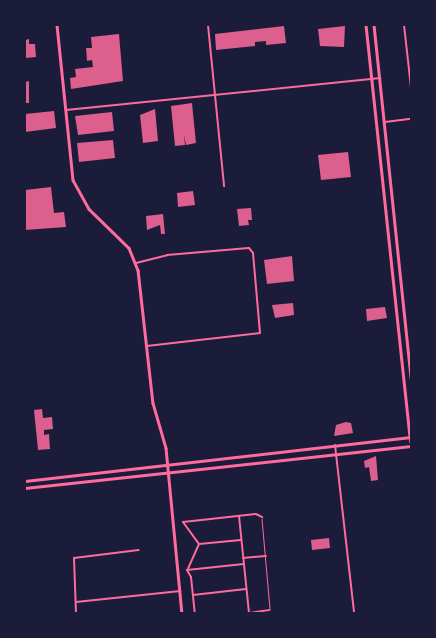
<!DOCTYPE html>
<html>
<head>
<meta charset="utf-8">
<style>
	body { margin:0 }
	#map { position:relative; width:436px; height:638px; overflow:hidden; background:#1b1b3a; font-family:Barlow,sans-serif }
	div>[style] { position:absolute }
	.building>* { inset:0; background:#dd5f8e }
	.service>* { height:0.5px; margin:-0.25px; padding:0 0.25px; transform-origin:0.25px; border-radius:0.25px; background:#ff6b9d }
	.minor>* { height:2px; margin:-1px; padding:0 1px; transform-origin:1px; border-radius:1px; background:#ff6b9d }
	.tertiary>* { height:2.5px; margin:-1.25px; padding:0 1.25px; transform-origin:1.25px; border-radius:1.25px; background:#ff6b9d }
	.secondary>* { height:2.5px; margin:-1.25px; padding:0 1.25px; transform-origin:1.25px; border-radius:1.25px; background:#ff6b9d }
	span { translate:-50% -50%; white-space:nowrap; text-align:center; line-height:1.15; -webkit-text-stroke:5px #1b1b3a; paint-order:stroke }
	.frame { position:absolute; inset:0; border:26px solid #1b1b3a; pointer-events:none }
</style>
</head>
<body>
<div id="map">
	<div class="building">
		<i style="clip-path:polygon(284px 26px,286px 43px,266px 45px,266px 41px,255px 42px,255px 46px,216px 50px,215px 34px)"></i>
		<i style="clip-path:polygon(345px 26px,344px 47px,320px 46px,318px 29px)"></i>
		<i style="clip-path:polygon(119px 34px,123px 81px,71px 89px,70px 78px,76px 77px,75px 69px,93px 67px,92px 60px,87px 61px,86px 48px,92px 48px,91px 37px)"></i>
		<i style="clip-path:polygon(29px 39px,29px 44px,35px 44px,36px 57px,25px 58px,25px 40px)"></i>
		<i style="clip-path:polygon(29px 81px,29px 103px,25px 103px,25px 82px)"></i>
		<i style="clip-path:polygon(192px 103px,196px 143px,186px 145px,184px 135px,185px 145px,175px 146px,171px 106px)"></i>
		<i style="clip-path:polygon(155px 109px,158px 141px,143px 143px,140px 115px)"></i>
		<i style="clip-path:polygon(54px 111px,56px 128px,25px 132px,25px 114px)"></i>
		<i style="clip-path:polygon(112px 112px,114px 131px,78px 135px,75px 116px)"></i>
		<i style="clip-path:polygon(113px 140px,115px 158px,79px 162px,77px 143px)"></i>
		<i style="clip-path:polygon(348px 152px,351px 177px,321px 180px,318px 155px)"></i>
		<i style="clip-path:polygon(51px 187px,54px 213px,64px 212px,66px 227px,25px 230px,25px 190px)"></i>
		<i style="clip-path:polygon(193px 191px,195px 205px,178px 207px,177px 193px)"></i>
		<i style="clip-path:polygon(251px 208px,252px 220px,248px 220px,249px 225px,239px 226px,237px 209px)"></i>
		<i style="clip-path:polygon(163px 214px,165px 234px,161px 234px,160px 225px,147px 230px,146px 216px)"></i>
		<i style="clip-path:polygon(292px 256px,294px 281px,267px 284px,264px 260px)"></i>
		<i style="clip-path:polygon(293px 303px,294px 315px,275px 318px,272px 305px)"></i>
		<i style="clip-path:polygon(385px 307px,387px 318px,367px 321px,366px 309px)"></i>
		<i style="clip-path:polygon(42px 409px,43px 418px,52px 417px,53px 429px,44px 430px,44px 435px,49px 434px,50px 449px,38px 450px,34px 410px)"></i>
		<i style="clip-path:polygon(346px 422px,351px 423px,353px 433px,334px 436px,336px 425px)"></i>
		<i style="clip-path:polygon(376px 456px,378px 480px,371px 481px,369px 467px,365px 468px,364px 461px)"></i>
		<i style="clip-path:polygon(329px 538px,330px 548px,312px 550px,311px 540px)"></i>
	</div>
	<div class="service">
		<i style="left:262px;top:519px;width:89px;rotate:84.9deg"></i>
	</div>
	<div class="minor">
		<i style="left:208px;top:25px;width:162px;rotate:84.3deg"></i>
		<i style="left:404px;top:25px;width:62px;rotate:83.6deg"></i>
		<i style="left:66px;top:110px;width:316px;rotate:-5.8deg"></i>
		<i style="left:385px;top:122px;width:26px;rotate:-7deg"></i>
		<i style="left:136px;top:263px;width:32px;rotate:-14deg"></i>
		<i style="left:167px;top:255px;width:82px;rotate:-4.9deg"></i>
		<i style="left:249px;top:248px;width:6px;rotate:51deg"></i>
		<i style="left:253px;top:253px;width:80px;rotate:85deg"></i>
		<i style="left:260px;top:333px;width:114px;rotate:173.4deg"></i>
		<i style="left:335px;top:445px;width:169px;rotate:83.5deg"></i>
		<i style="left:239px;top:516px;width:98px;rotate:84.1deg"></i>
		<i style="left:183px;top:522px;width:73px;rotate:-6.3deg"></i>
		<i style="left:256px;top:514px;width:7px;rotate:27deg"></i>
		<i style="left:183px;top:522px;width:27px;rotate:54deg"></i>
		<i style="left:199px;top:544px;width:27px;rotate:114deg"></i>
		<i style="left:199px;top:544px;width:42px;rotate:-5.4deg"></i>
		<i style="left:243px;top:558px;width:23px;rotate:-5deg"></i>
		<i style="left:187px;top:570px;width:57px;rotate:-6deg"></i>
		<i style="left:187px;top:570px;width:8px;rotate:60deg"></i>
		<i style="left:191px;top:577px;width:36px;rotate:84deg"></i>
		<i style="left:193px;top:595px;width:53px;rotate:-6.5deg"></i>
		<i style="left:76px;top:602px;width:105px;rotate:-6deg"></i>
		<i style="left:76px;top:613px;width:55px;rotate:-92.1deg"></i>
		<i style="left:74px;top:558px;width:65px;rotate:-7deg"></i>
		<i style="left:250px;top:613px;width:20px;rotate:-9deg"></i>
	</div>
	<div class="tertiary">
		<i style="left:57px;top:25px;width:156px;rotate:84.1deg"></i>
		<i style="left:73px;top:180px;width:33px;rotate:61deg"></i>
		<i style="left:89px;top:209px;width:56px;rotate:44.3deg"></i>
		<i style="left:129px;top:248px;width:24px;rotate:68deg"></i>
		<i style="left:138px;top:270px;width:134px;rotate:83.6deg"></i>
		<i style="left:153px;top:403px;width:47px;rotate:73.9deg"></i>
		<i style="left:166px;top:448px;width:166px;rotate:84.5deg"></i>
		<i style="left:366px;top:25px;width:414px;rotate:83.9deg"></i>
		<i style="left:374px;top:25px;width:355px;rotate:84deg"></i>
	</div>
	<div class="secondary">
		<i style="left:410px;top:437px;width:5px;rotate:79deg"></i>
		<i style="left:25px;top:481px;width:388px;rotate:-6.5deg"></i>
		<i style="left:25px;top:488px;width:388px;rotate:-6.2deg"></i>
	</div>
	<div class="frame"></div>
</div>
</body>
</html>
